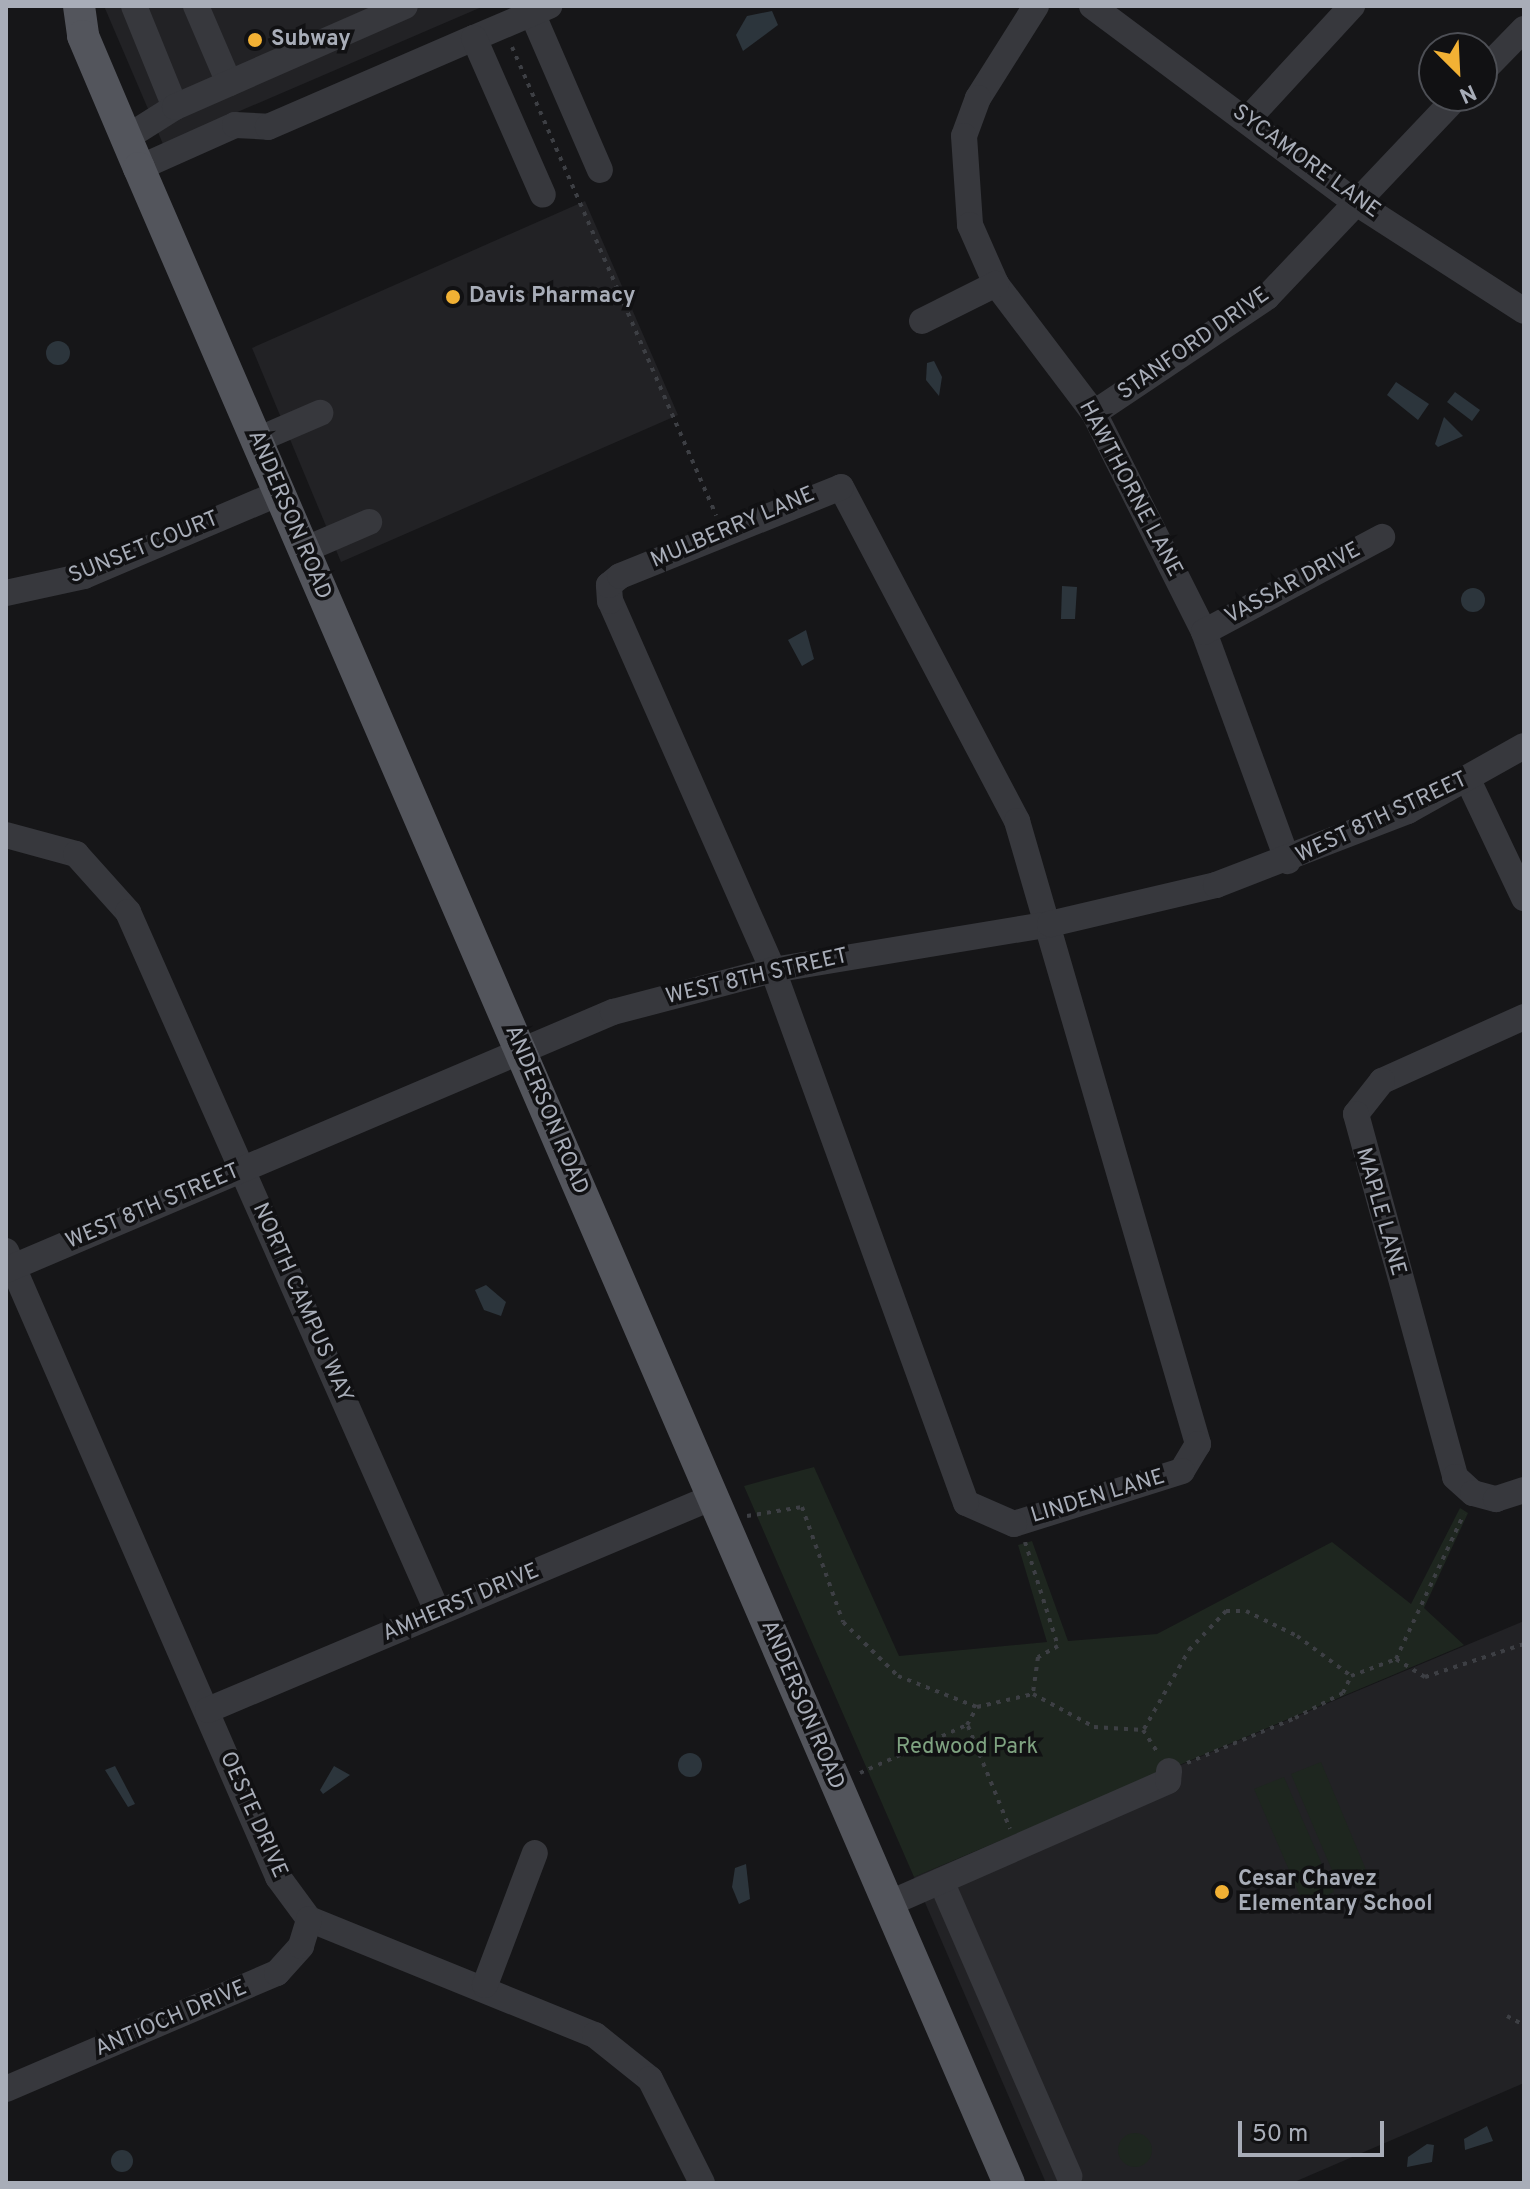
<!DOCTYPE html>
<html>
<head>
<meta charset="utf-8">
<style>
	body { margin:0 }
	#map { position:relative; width:1530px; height:2189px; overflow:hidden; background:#161618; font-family:Overpass,sans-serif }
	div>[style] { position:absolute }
	.built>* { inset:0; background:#222225 }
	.green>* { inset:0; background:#1e261f }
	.round { border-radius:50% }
	.water>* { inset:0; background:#2c353c }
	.path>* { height:4px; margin-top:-2px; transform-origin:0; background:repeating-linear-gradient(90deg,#3d3f44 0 4px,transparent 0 10px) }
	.minor>* { height:26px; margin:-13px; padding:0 13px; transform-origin:13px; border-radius:13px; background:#37383d }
	.major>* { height:32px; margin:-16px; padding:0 16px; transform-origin:16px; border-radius:16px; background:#53555c }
	.dots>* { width:22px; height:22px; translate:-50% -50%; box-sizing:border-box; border:4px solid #111113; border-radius:50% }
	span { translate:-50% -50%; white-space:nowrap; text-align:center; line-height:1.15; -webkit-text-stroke:7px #111113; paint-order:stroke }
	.poi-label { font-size:22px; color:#a8adb8; font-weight:700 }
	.left { translate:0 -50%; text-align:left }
	.street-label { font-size:22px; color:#a8adb8 }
	.park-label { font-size:22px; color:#7fa381 }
	.frame { position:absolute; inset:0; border:8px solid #a8adb8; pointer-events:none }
	.north { position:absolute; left:1418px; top:32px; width:80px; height:80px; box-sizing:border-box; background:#111113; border:2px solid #4d4f55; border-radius:50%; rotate:156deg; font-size:22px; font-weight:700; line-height:32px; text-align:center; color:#a8adb8 }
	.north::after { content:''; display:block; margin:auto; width:28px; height:36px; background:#f2b134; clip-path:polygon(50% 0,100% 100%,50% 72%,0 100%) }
	.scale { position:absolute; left:1238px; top:2121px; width:146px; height:36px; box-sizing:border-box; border:4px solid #a8adb8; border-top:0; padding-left:10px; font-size:24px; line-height:28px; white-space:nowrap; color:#a8adb8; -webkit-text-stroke:6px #111113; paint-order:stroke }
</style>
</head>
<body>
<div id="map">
	<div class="built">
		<i style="clip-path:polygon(104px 6px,484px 6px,163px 144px)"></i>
		<i style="clip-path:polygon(585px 201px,678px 415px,341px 562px,252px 348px)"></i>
		<i style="clip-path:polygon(1524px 1621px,1524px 2083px,1292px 2183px,1046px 2183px,914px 1877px)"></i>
	</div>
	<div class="green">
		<i style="clip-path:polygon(814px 1467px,899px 1656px,1047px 1642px,1018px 1545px,1032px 1541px,1068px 1641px,1157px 1634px,1332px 1542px,1411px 1604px,1460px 1508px,1468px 1513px,1424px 1608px,1464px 1645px,914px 1877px,744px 1486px)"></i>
		<i style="clip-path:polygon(1321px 1762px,1369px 1877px,1340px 1889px,1291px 1774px)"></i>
		<i style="clip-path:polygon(1284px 1777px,1334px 1892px,1304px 1905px,1254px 1789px)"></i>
		<i class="round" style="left:1118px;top:2133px;width:34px;height:34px"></i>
	</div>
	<div class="water">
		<i style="clip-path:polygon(772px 11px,778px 25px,743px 51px,736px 35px,747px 16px)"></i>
		<i class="round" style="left:46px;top:341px;width:24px;height:24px"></i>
		<i style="clip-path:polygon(934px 361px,942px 377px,939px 396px,926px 380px,927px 363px)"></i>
		<i style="clip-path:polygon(1396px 382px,1429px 404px,1418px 420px,1387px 395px)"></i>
		<i style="clip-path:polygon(1455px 392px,1480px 410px,1472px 421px,1447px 402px)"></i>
		<i style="clip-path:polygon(1444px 417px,1463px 436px,1438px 447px,1435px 444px)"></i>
		<i style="clip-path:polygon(1062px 586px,1077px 587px,1075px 619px,1061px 619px)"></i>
		<i class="round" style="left:1461px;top:588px;width:24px;height:24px"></i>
		<i style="clip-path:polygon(806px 630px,814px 659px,802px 666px,788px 640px)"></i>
		<i style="clip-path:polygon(486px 1285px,506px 1302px,501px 1316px,484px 1310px,475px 1290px)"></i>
		<i class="round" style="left:678px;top:1753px;width:24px;height:24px"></i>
		<i style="clip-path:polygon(115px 1766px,135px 1804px,128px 1807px,105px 1770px)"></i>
		<i style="clip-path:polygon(334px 1766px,350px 1775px,323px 1794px,320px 1790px)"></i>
		<i style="clip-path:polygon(746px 1864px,750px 1899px,739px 1904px,732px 1887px,735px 1868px)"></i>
		<i style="clip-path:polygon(1487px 2126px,1493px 2141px,1465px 2150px,1464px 2139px)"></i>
		<i style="clip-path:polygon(1427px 2144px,1434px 2145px,1432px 2162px,1407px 2167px,1408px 2157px)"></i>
		<i class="round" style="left:111px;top:2150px;width:22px;height:22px"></i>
	</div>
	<div class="path">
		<i style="left:512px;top:47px;width:511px;rotate:66.45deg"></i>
		<i style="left:747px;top:1516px;width:56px;rotate:-9.3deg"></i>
		<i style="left:802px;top:1507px;width:122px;rotate:70.4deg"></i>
		<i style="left:843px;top:1622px;width:77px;rotate:44.5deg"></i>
		<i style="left:898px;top:1676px;width:85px;rotate:21.4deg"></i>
		<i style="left:977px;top:1707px;width:57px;rotate:-13.1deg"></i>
		<i style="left:1033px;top:1694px;width:69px;rotate:28.4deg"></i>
		<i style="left:1094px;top:1727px;width:49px;rotate:3.5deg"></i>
		<i style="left:1143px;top:1730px;width:27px;rotate:57deg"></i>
		<i style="left:1025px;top:1542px;width:109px;rotate:72.4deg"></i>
		<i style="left:1058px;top:1646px;width:23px;rotate:151deg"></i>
		<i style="left:1038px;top:1657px;width:37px;rotate:98deg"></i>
		<i style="left:1396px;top:1659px;width:34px;rotate:32deg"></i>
		<i style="left:1425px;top:1677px;width:104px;rotate:-18.4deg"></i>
		<i style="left:968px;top:1726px;width:111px;rotate:67.8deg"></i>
		<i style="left:1144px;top:1729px;width:91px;rotate:-60.3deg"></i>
		<i style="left:1189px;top:1650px;width:54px;rotate:-46.5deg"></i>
		<i style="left:1226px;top:1611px;width:20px"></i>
		<i style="left:1246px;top:1611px;width:57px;rotate:26.1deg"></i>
		<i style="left:1297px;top:1636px;width:67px;rotate:36.5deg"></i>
		<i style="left:1187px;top:1763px;width:117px;rotate:-22.6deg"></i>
		<i style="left:1295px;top:1718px;width:54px;rotate:-27.5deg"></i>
		<i style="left:1343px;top:1693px;width:19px;rotate:-65deg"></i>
		<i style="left:1351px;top:1676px;width:48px;rotate:-20.7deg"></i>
		<i style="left:1396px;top:1659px;width:160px;rotate:-64.9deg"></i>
		<i style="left:860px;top:1773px;width:117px;rotate:-24.2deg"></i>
		<i style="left:967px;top:1725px;width:21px;rotate:-61deg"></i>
		<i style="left:1507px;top:2016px;width:19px;rotate:28deg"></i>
	</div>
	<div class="minor">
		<i style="left:134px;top:6px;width:109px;rotate:67.9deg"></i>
		<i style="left:196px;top:6px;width:84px;rotate:66.8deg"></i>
		<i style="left:1036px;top:6px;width:109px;rotate:122.2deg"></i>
		<i style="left:978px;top:98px;width:40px;rotate:110.2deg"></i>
		<i style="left:964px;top:136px;width:89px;rotate:86.1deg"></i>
		<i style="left:970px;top:225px;width:64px;rotate:66.2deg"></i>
		<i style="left:996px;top:284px;width:162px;rotate:52.8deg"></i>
		<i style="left:1094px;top:413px;width:245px;rotate:63.3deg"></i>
		<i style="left:1204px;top:632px;width:244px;rotate:69.9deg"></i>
		<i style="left:1092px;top:6px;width:328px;rotate:36.7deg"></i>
		<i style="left:1355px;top:202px;width:201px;rotate:32.8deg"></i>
		<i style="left:532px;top:13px;width:171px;rotate:66.6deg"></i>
		<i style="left:474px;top:38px;width:82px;rotate:-23.1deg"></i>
		<i style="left:1482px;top:72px;width:60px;rotate:-45.7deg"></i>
		<i style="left:1248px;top:119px;width:154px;rotate:-47.4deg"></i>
		<i style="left:126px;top:138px;width:58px;rotate:-32.3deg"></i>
		<i style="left:175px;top:107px;width:251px;rotate:-23.7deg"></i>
		<i style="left:139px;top:168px;width:105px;rotate:-24.1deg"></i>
		<i style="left:235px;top:125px;width:33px;rotate:3deg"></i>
		<i style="left:268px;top:127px;width:224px;rotate:-23.4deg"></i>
		<i style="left:474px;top:38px;width:171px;rotate:66.3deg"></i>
		<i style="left:922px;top:321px;width:83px;rotate:-26.6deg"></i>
		<i style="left:1094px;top:413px;width:208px;rotate:-33.8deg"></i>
		<i style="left:1267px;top:297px;width:277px;rotate:-46.5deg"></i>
		<i style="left:257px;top:440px;width:69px;rotate:-23.2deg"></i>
		<i style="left:841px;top:487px;width:378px;rotate:62.2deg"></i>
		<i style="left:1017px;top:821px;width:649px;rotate:73.8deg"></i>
		<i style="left:1198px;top:1444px;width:31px;rotate:121deg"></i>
		<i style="left:1182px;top:1471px;width:176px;rotate:162.5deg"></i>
		<i style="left:1014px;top:1524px;width:52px;rotate:-156.4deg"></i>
		<i style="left:966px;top:1503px;width:567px;rotate:-109.91deg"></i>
		<i style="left:773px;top:970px;width:403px;rotate:-113.8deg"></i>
		<i style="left:610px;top:601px;width:16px;rotate:-94deg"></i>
		<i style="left:609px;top:585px;width:14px;rotate:-39deg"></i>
		<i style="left:620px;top:576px;width:238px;rotate:-21.9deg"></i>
		<i style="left:304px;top:550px;width:71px;rotate:-23.3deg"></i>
		<i style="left:6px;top:593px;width:80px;rotate:-12.3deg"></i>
		<i style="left:84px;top:576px;width:213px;rotate:-23deg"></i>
		<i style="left:1204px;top:632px;width:202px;rotate:-28.1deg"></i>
		<i style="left:1468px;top:780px;width:131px;rotate:64.6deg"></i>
		<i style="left:6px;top:835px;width:73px;rotate:15.2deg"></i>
		<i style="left:76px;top:854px;width:78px;rotate:48.1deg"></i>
		<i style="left:128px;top:912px;width:766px;rotate:66.14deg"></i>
		<i style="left:1524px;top:1017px;width:156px;rotate:155.7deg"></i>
		<i style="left:1382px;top:1081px;width:42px;rotate:128.2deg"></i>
		<i style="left:1356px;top:1114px;width:376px;rotate:74.7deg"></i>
		<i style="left:1455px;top:1477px;width:24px;rotate:42deg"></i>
		<i style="left:1473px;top:1493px;width:24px;rotate:15deg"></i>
		<i style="left:1496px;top:1499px;width:29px;rotate:-18deg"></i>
		<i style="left:6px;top:1251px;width:683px;rotate:66.51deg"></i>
		<i style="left:278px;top:1877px;width:52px;rotate:53.6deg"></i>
		<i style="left:309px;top:1919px;width:309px;rotate:22.1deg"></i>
		<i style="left:595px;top:2035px;width:70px;rotate:38.7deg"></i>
		<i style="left:650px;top:2079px;width:116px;rotate:63.4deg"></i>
		<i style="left:6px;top:1270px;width:660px;rotate:-23.03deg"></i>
		<i style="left:613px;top:1012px;width:165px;rotate:-14.7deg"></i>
		<i style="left:773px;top:970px;width:281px;rotate:-9.4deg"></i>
		<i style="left:1050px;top:924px;width:171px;rotate:-13.2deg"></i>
		<i style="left:1216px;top:885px;width:206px;rotate:-21.1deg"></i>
		<i style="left:1408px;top:811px;width:133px;rotate:-29.3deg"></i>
		<i style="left:208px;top:1710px;width:548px;rotate:-22.87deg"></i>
		<i style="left:941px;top:1881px;width:322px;rotate:66.5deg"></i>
		<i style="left:888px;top:1904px;width:306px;rotate:-23.7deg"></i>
		<i style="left:1168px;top:1781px;width:10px;rotate:-84deg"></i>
		<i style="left:485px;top:1985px;width:141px;rotate:-69.3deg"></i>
		<i style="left:6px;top:2089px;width:295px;rotate:-23.2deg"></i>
		<i style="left:277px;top:1973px;width:36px;rotate:-48deg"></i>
		<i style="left:301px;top:1946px;width:28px;rotate:-73deg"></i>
	</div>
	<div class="major">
		<i style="left:79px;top:6px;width:30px;rotate:82deg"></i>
		<i style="left:83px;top:36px;width:143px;rotate:67deg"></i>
		<i style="left:139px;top:168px;width:2195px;rotate:66.65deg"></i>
	</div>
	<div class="dots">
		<i style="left:255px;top:40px;background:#f2b134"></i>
		<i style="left:453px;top:297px;background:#f2b134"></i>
		<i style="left:1222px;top:1892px;background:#f2b134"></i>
	</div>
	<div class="poi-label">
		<span class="left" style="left:271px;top:40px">Subway</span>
		<span class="left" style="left:469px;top:297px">Davis Pharmacy</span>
		<span class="left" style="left:1238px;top:1892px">Cesar Chavez<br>Elementary School</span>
	</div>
	<div class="street-label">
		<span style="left:1306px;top:162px;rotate:36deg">SYCAMORE LANE</span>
		<span style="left:1194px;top:344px;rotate:-35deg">STANFORD DRIVE</span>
		<span style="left:1130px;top:489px;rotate:62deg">HAWTHORNE LANE</span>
		<span style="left:289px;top:515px;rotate:67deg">ANDERSON ROAD</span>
		<span style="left:733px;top:528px;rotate:-23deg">MULBERRY LANE</span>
		<span style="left:144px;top:548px;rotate:-22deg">SUNSET COURT</span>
		<span style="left:1293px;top:584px;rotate:-28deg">VASSAR DRIVE</span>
		<span style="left:1382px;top:818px;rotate:-25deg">WEST 8TH STREET</span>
		<span style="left:757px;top:977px;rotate:-13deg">WEST 8TH STREET</span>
		<span style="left:546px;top:1110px;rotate:67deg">ANDERSON ROAD</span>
		<span style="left:153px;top:1207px;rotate:-23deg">WEST 8TH STREET</span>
		<span style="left:1380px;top:1212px;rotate:74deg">MAPLE LANE</span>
		<span style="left:302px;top:1303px;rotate:66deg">NORTH CAMPUS WAY</span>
		<span style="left:1098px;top:1497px;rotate:-17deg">LINDEN LANE</span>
		<span style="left:461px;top:1603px;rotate:-23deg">AMHERST DRIVE</span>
		<span style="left:802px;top:1705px;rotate:67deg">ANDERSON ROAD</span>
		<span style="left:253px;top:1815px;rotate:66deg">OESTE DRIVE</span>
		<span style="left:171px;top:2019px;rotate:-23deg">ANTIOCH DRIVE</span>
	</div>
	<div class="park-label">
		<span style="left:967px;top:1748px">Redwood Park</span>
	</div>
	<div class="frame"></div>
	<div class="north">N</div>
	<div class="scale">50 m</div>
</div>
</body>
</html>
